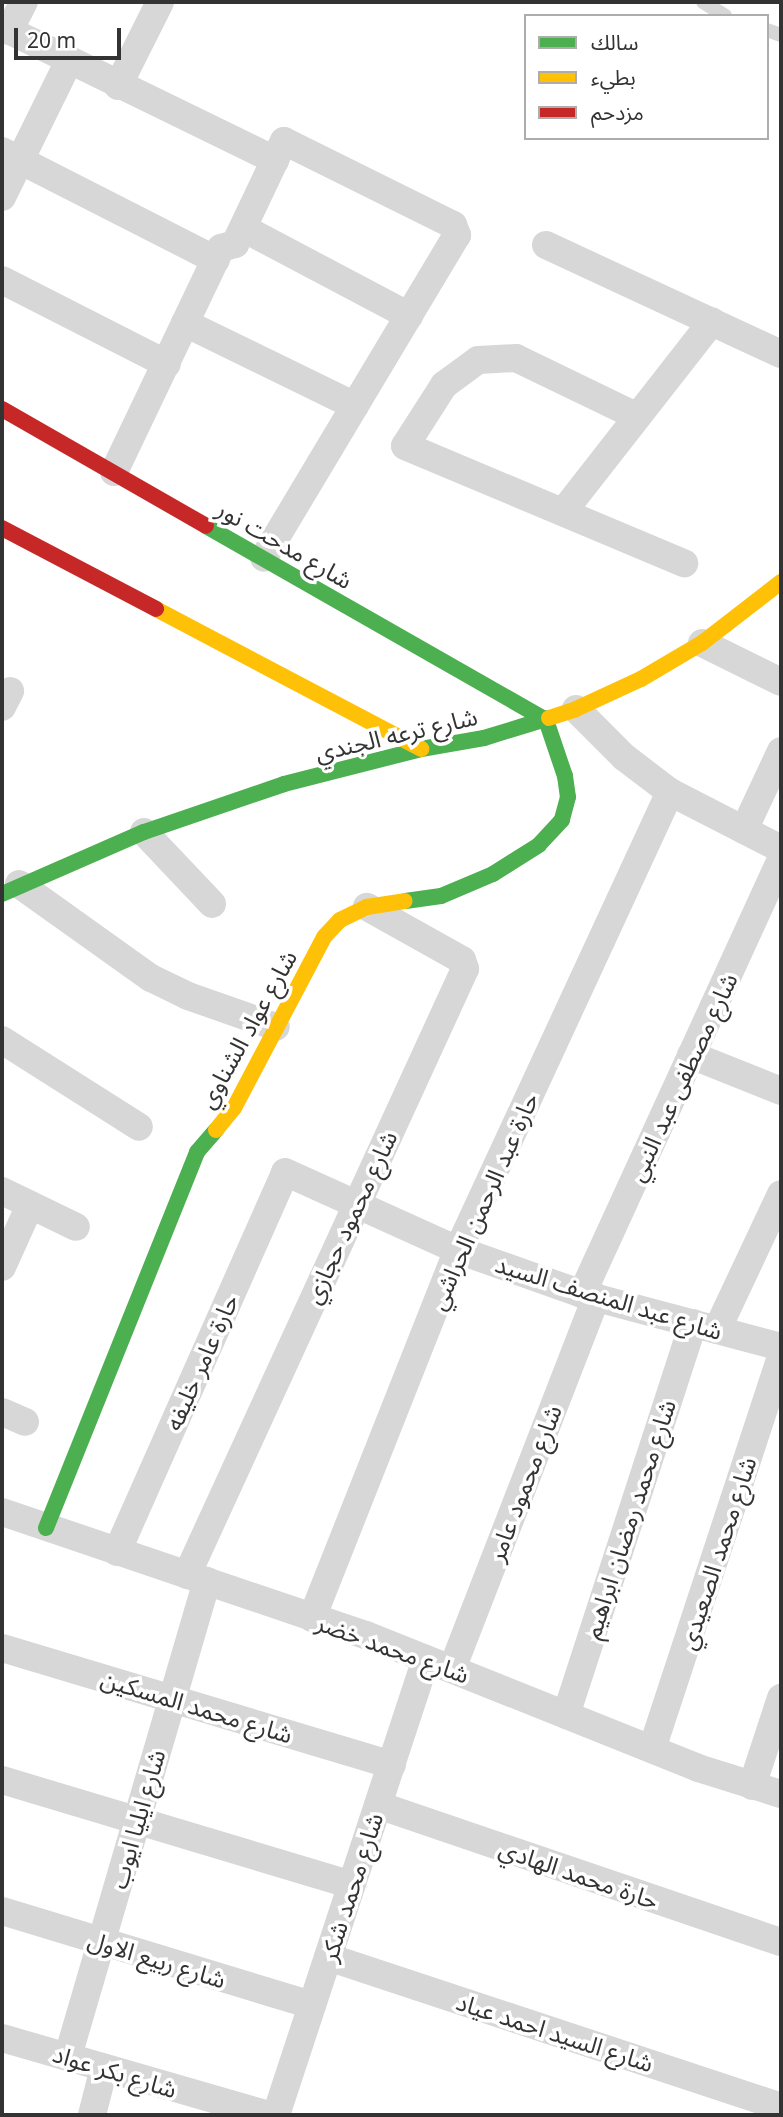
<!DOCTYPE html>
<html>
<head>
<meta charset="utf-8">
<style>
	body { margin:0 }
	#map { position:relative; width:783px; height:2117px; overflow:hidden; background:#fff; font-family:"Noto Sans","Noto Sans Arabic",sans-serif }
	div>[style] { position:absolute }
	.lane>* { height:14px; margin:-7px; padding:0 7px; transform-origin:7px; border-radius:7px; background:#d7d7d7 }
	.street>* { height:28px; margin:-14px; padding:0 14px; transform-origin:14px; border-radius:14px; background:#d7d7d7 }
	.fast>* { height:16px; margin:-8px; padding:0 8px; transform-origin:8px; border-radius:8px; background:#4caf50 }
	.slow>* { height:16px; margin:-8px; padding:0 8px; transform-origin:8px; border-radius:8px; background:#ffc107 }
	.jam>* { height:16px; margin:-8px; padding:0 8px; transform-origin:8px; border-radius:8px; background:#c62828 }
	span { translate:-50% -50%; white-space:nowrap; text-align:center; line-height:1.15; -webkit-text-stroke:7px #fff; paint-order:stroke }
	.street-label { font-size:24px; color:#333 }
	.frame { position:absolute; inset:0; border:4px solid #333; pointer-events:none }
	.legend { position:absolute; left:524px; top:14px; width:245px; height:126px; box-sizing:border-box; background:#fff; border:2px solid #adadad; margin:0; padding:9px 12px; list-style:none; font-size:21px; color:#333 }
	.legend li { display:flex; align-items:center; gap:14px; height:35px }
	.legend b { width:35px; border:2px solid #adadad }
	.scale { position:absolute; left:14px; top:28px; width:107px; height:32px; box-sizing:border-box; border:4px solid #333; border-top:0; padding-left:9px; font-size:21px; line-height:24px; white-space:nowrap; color:#333; -webkit-text-stroke:5px #fff; paint-order:stroke }
</style>
</head>
<body>
<div id="map">
	<div class="lane">
		<i style="left:703px;top:2px;width:26px;rotate:32deg"></i>
		<i style="left:767px;top:30px;width:15px;rotate:20deg"></i>
	</div>
	<div class="street">
		<i style="left:2px;top:27px;width:304px;rotate:26deg"></i>
		<i style="left:9px;top:31px;width:33px;rotate:-63deg"></i>
		<i style="left:118px;top:86px;width:94px;rotate:-63.4deg"></i>
		<i style="left:2px;top:151px;width:240px;rotate:27deg"></i>
		<i style="left:2px;top:197px;width:152px;rotate:-63.8deg"></i>
		<i style="left:243px;top:228px;width:188px;rotate:27.9deg"></i>
		<i style="left:546px;top:245px;width:259px;rotate:24.9deg"></i>
		<i style="left:2px;top:280px;width:185px;rotate:27deg"></i>
		<i style="left:185px;top:323px;width:189px;rotate:26deg"></i>
		<i style="left:636px;top:416px;width:133px;rotate:-154.2deg"></i>
		<i style="left:516px;top:358px;width:38px;rotate:177deg"></i>
		<i style="left:478px;top:360px;width:42px;rotate:143.7deg"></i>
		<i style="left:444px;top:385px;width:72px;rotate:122.6deg"></i>
		<i style="left:405px;top:446px;width:303px;rotate:22.8deg"></i>
		<i style="left:114px;top:472px;width:248px;rotate:-64.5deg"></i>
		<i style="left:221px;top:248px;width:15px;rotate:-16deg"></i>
		<i style="left:235px;top:244px;width:114px;rotate:-64.6deg"></i>
		<i style="left:284px;top:141px;width:189px;rotate:26.4deg"></i>
		<i style="left:453px;top:225px;width:11px;rotate:68deg"></i>
		<i style="left:457px;top:235px;width:376px;rotate:120.9deg"></i>
		<i style="left:563px;top:512px;width:242px;rotate:-52deg"></i>
		<i style="left:702px;top:643px;width:88px;rotate:26.3deg"></i>
		<i style="left:2px;top:707px;width:18px;rotate:-63deg"></i>
		<i style="left:576px;top:709px;width:68px;rotate:45deg"></i>
		<i style="left:624px;top:757px;width:58px;rotate:37.3deg"></i>
		<i style="left:670px;top:792px;width:125px;rotate:27.2deg"></i>
		<i style="left:744px;top:830px;width:87px;rotate:-64.9deg"></i>
		<i style="left:144px;top:832px;width:99px;rotate:46.6deg"></i>
		<i style="left:19px;top:884px;width:162px;rotate:35.5deg"></i>
		<i style="left:151px;top:978px;width:41px;rotate:25.9deg"></i>
		<i style="left:188px;top:996px;width:93px;rotate:19.4deg"></i>
		<i style="left:2px;top:1040px;width:162px;rotate:32.4deg"></i>
		<i style="left:691px;top:1055px;width:97px;rotate:21.8deg"></i>
		<i style="left:2px;top:1191px;width:82px;rotate:25.9deg"></i>
		<i style="left:2px;top:1267px;width:68px;rotate:-65.7deg"></i>
		<i style="left:582px;top:1294px;width:477px;rotate:-65.4deg"></i>
		<i style="left:717px;top:1330px;width:150px;rotate:-64.8deg"></i>
		<i style="left:2px;top:1412px;width:25px;rotate:23deg"></i>
		<i style="left:2px;top:1512px;width:384px;rotate:18.7deg"></i>
		<i style="left:366px;top:1635px;width:358px;rotate:21.8deg"></i>
		<i style="left:698px;top:1768px;width:87px;rotate:17.4deg"></i>
		<i style="left:117px;top:1552px;width:415px;rotate:-66.1deg"></i>
		<i style="left:285px;top:1172px;width:190px;rotate:24.3deg"></i>
		<i style="left:458px;top:1250px;width:132px;rotate:19.5deg"></i>
		<i style="left:582px;top:1294px;width:206px;rotate:14.9deg"></i>
		<i style="left:187px;top:1575px;width:667px;rotate:-65.36deg"></i>
		<i style="left:465px;top:969px;width:9px;rotate:-108deg"></i>
		<i style="left:462px;top:960px;width:109px;rotate:-150.8deg"></i>
		<i style="left:312px;top:1618px;width:396px;rotate:-68.4deg"></i>
		<i style="left:458px;top:1250px;width:505px;rotate:-65.16deg"></i>
		<i style="left:2px;top:1648px;width:407px;rotate:16.7deg"></i>
		<i style="left:452px;top:1669px;width:399px;rotate:-68.8deg"></i>
		<i style="left:566px;top:1715px;width:412px;rotate:-72deg"></i>
		<i style="left:652px;top:1749px;width:413px;rotate:-71.8deg"></i>
		<i style="left:2px;top:1780px;width:365px;rotate:16.7deg"></i>
		<i style="left:752px;top:1786px;width:93px;rotate:-71.8deg"></i>
		<i style="left:378px;top:1805px;width:426px;rotate:18.8deg"></i>
		<i style="left:2px;top:1911px;width:324px;rotate:16.9deg"></i>
		<i style="left:328px;top:1957px;width:477px;rotate:18.3deg"></i>
		<i style="left:2px;top:2038px;width:277px;rotate:16.1deg"></i>
		<i style="left:68px;top:2056px;width:495px;rotate:-73.7deg"></i>
		<i style="left:92px;top:2115px;width:49px;rotate:-75.7deg"></i>
		<i style="left:276px;top:2115px;width:480px;rotate:-71.8deg"></i>
	</div>
	<div class="fast">
		<i style="left:206px;top:526px;width:391px;rotate:29.7deg"></i>
		<i style="left:546px;top:720px;width:59px;rotate:71.3deg"></i>
		<i style="left:565px;top:776px;width:21px;rotate:82deg"></i>
		<i style="left:568px;top:797px;width:24px;rotate:105deg"></i>
		<i style="left:562px;top:820px;width:34px;rotate:133deg"></i>
		<i style="left:539px;top:845px;width:54px;rotate:147.8deg"></i>
		<i style="left:493px;top:874px;width:56px;rotate:157.1deg"></i>
		<i style="left:441px;top:896px;width:36px;rotate:172deg"></i>
		<i style="left:2px;top:894px;width:155px;rotate:-23.6deg"></i>
		<i style="left:144px;top:832px;width:148px;rotate:-18.9deg"></i>
		<i style="left:284px;top:784px;width:141px;rotate:-14.3deg"></i>
		<i style="left:421px;top:749px;width:64px;rotate:-9.9deg"></i>
		<i style="left:484px;top:738px;width:68px;rotate:-17.1deg"></i>
		<i style="left:46px;top:1528px;width:405px;rotate:-68.1deg"></i>
		<i style="left:197px;top:1152px;width:29px;rotate:-49deg"></i>
	</div>
	<div class="slow">
		<i style="left:156px;top:609px;width:300px;rotate:27.8deg"></i>
		<i style="left:549px;top:718px;width:28px;rotate:-18deg"></i>
		<i style="left:576px;top:709px;width:72px;rotate:-24.8deg"></i>
		<i style="left:641px;top:679px;width:71px;rotate:-30.5deg"></i>
		<i style="left:702px;top:643px;width:100px;rotate:-37.7deg"></i>
		<i style="left:216px;top:1130px;width:28px;rotate:-51deg"></i>
		<i style="left:234px;top:1108px;width:193px;rotate:-62.2deg"></i>
		<i style="left:324px;top:937px;width:23px;rotate:-47deg"></i>
		<i style="left:340px;top:920px;width:30px;rotate:-26deg"></i>
		<i style="left:367px;top:907px;width:38px;rotate:-9deg"></i>
	</div>
	<div class="jam">
		<i style="left:2px;top:409px;width:235px;rotate:29.8deg"></i>
		<i style="left:2px;top:528px;width:174px;rotate:27.7deg"></i>
	</div>
	<div class="street-label">
		<span style="left:285px;top:544px;rotate:30deg">شارع مدحت نور</span>
		<span style="left:396px;top:734px;rotate:-13deg">شارع ترعه الجندي</span>
		<span style="left:247px;top:1029px;rotate:-61deg">شارع عواد الشناوي</span>
		<span style="left:682px;top:1077px;rotate:-65deg">شارع مصطفى عبد النبي</span>
		<span style="left:483px;top:1201px;rotate:-66deg">حارة عبد الرحمن الحراشي</span>
		<span style="left:350px;top:1217px;rotate:-65deg">شارع محمود حجازي</span>
		<span style="left:609px;top:1297px;rotate:17deg">شارع عبد المنصف السيد</span>
		<span style="left:201px;top:1362px;rotate:-66deg">حارة عامر خليفه</span>
		<span style="left:524px;top:1483px;rotate:-69deg">شارع محمود عامر</span>
		<span style="left:629px;top:1519px;rotate:-72deg">شارع محمد رمضان ابراهيم</span>
		<span style="left:717px;top:1553px;rotate:-72deg">شارع محمد الصعيدي</span>
		<span style="left:393px;top:1648px;rotate:20deg">شارع محمد خضر</span>
		<span style="left:197px;top:1706px;rotate:17deg">شارع محمد المسكين</span>
		<span style="left:137px;top:1819px;rotate:-74deg">شارع ايليا ايوب</span>
		<span style="left:579px;top:1874px;rotate:19deg">حارة محمد الهادي</span>
		<span style="left:351px;top:1887px;rotate:-72deg">شارع محمد شكر</span>
		<span style="left:157px;top:1959px;rotate:17deg">شارع ربيع الاول</span>
		<span style="left:555px;top:2032px;rotate:18deg">شارع السيد احمد عياد</span>
		<span style="left:115px;top:2071px;rotate:17deg">شارع بكر عواد</span>
	</div>
	<div class="frame"></div>
	<ul class="legend">
	<li><b style="height:9px;background:#4caf50"></b>سالك</li>
	<li><b style="height:9px;background:#ffc107"></b>بطيء</li>
	<li><b style="height:9px;background:#c62828"></b>مزدحم</li>
	</ul>
	<div class="scale">20 m</div>
</div>
</body>
</html>
